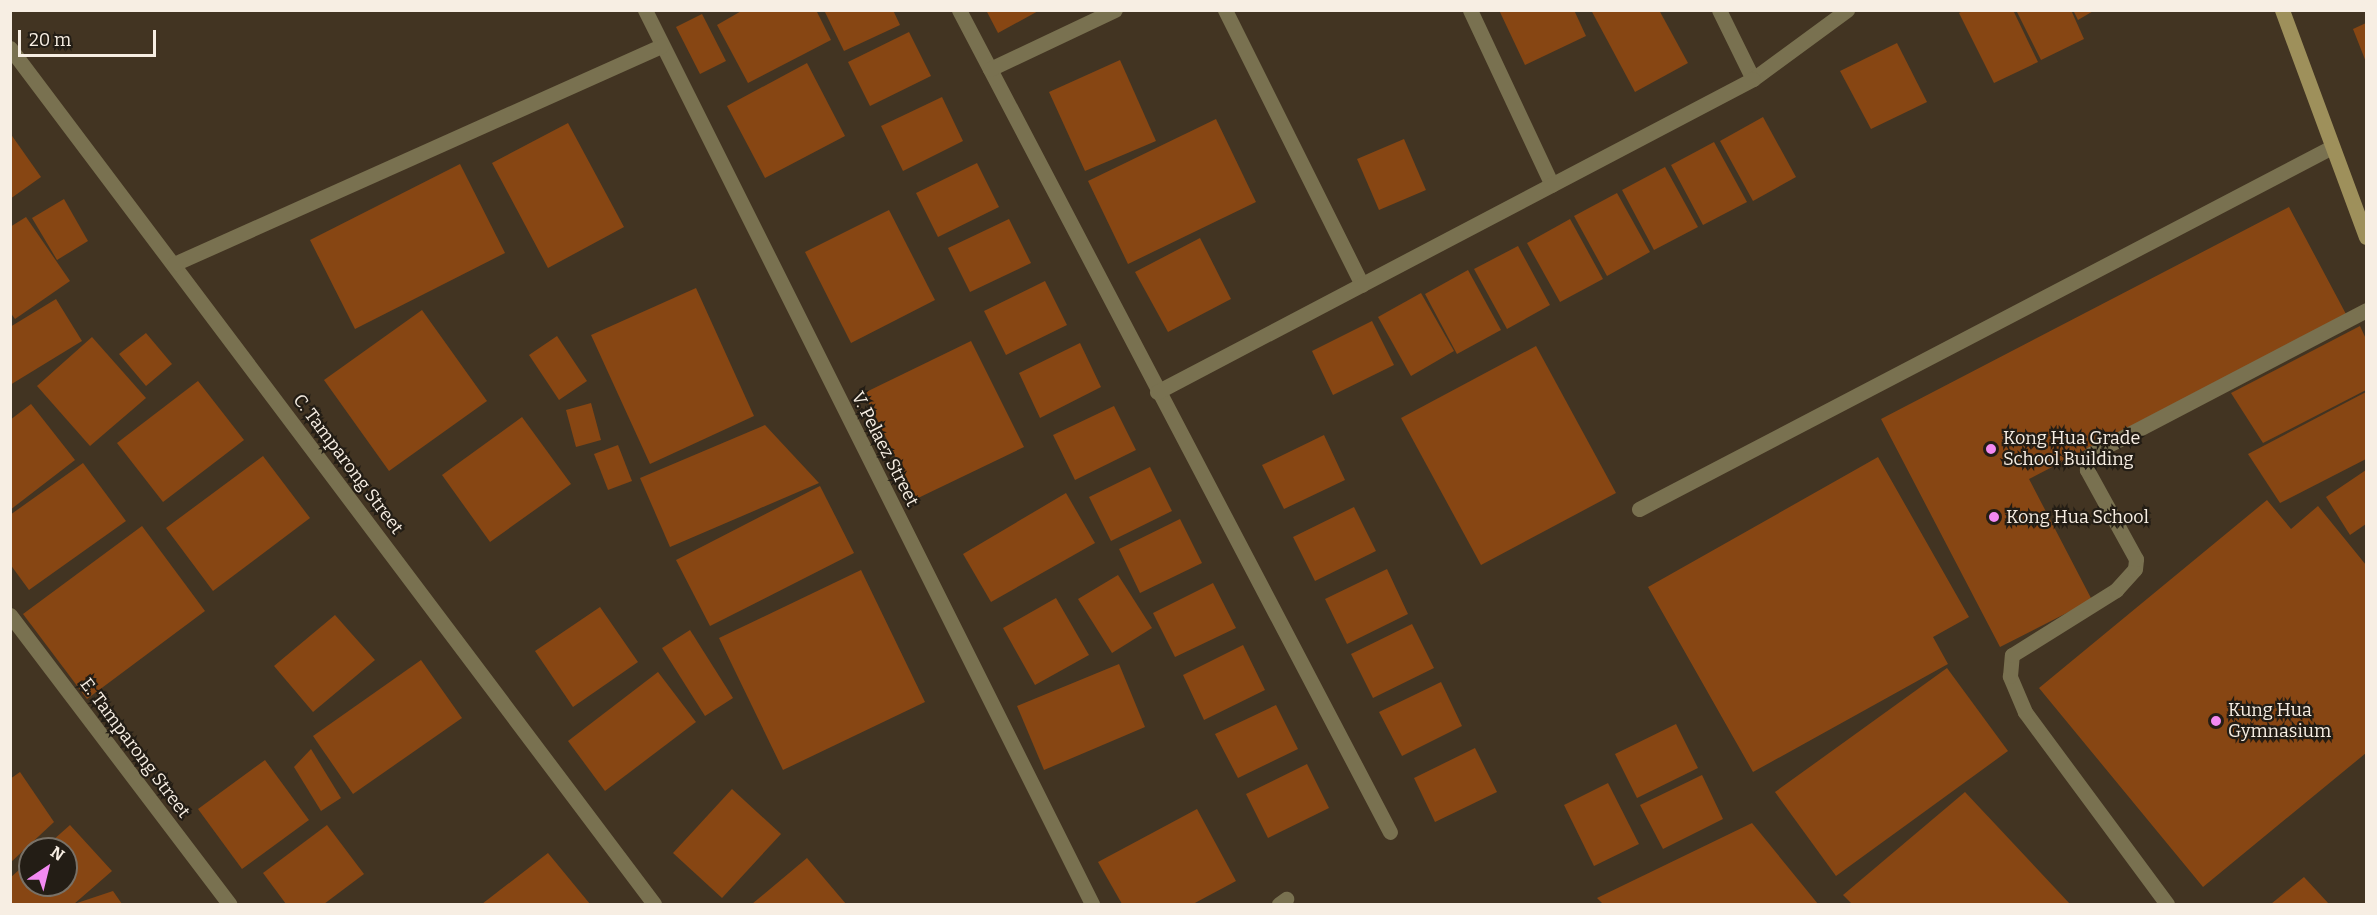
<!DOCTYPE html>
<html>
<head>
<meta charset="utf-8">
<style>
	body { margin:0 }
	#map { position:relative; width:2377px; height:915px; overflow:hidden; background:#423422; font-family:Bitter,serif }
	div>[style] { position:absolute }
	.building>* { inset:0; background:#874613 }
	.lane>* { height:15px; margin:-7.5px; padding:0 7.5px; transform-origin:7.5px; border-radius:7.5px; background:#797150 }
	.street>* { height:15px; margin:-7.5px; padding:0 7.5px; transform-origin:7.5px; border-radius:7.5px; background:#797150 }
	.secondary>* { height:15px; margin:-7.5px; padding:0 7.5px; transform-origin:7.5px; border-radius:7.5px; background:#9e905b }
	.dots>* { width:16px; height:16px; translate:-50% -50%; box-sizing:border-box; border:3px solid #231d15; border-radius:50% }
	span { translate:-50% -50%; white-space:nowrap; text-align:center; line-height:1.15; -webkit-text-stroke:4.5px #231d15; paint-order:stroke }
	.poi-label { font-size:18px; color:#f7eee3 }
	.left { translate:0 -50%; text-align:left }
	.street-label { font-size:18px; color:#f7eee3 }
	.frame { position:absolute; inset:0; border:12px solid #f7eee3; pointer-events:none }
	.north { position:absolute; left:18px; top:837px; width:60px; height:60px; box-sizing:border-box; background:#231d15; border:2px solid #787167; border-radius:50%; rotate:35deg; font-size:16px; font-weight:700; line-height:24px; text-align:center; color:#f7eee3 }
	.north::after { content:''; display:block; margin:auto; width:21px; height:27px; background:#f38af2; clip-path:polygon(50% 0,100% 100%,50% 72%,0 100%) }
	.scale { position:absolute; left:18px; top:30px; width:138px; height:27px; box-sizing:border-box; border:3px solid #f7eee3; border-top:0; padding-left:8px; font-size:18px; line-height:21px; white-space:nowrap; color:#f7eee3; -webkit-text-stroke:4px #231d15; paint-order:stroke }
</style>
</head>
<body>
<div id="map">
	<div class="building">
		<i style="clip-path:polygon(743px 10px,816px 10px,831px 40px,748px 83px,717px 25px)"></i>
		<i style="clip-path:polygon(824px 10px,893px 10px,900px 25px,844px 51px)"></i>
		<i style="clip-path:polygon(986px 10px,1040px 10px,998px 33px)"></i>
		<i style="clip-path:polygon(1499px 10px,1574px 10px,1586px 36px,1525px 65px)"></i>
		<i style="clip-path:polygon(1591px 10px,1659px 10px,1688px 63px,1635px 92px)"></i>
		<i style="clip-path:polygon(1964px 10px,2013px 10px,2038px 62px,1994px 83px,1959px 13px)"></i>
		<i style="clip-path:polygon(2016px 10px,2071px 10px,2084px 39px,2041px 60px)"></i>
		<i style="clip-path:polygon(2073px 10px,2095px 10px,2078px 20px)"></i>
		<i style="clip-path:polygon(702px 14px,726px 61px,700px 74px,676px 27px)"></i>
		<i style="clip-path:polygon(2366px 23px,2366px 62px,2353px 29px)"></i>
		<i style="clip-path:polygon(909px 32px,931px 76px,870px 106px,848px 62px)"></i>
		<i style="clip-path:polygon(1897px 43px,1927px 102px,1871px 129px,1840px 71px)"></i>
		<i style="clip-path:polygon(1120px 60px,1156px 141px,1085px 171px,1049px 92px)"></i>
		<i style="clip-path:polygon(807px 63px,845px 136px,765px 178px,727px 106px)"></i>
		<i style="clip-path:polygon(942px 97px,963px 141px,903px 171px,881px 126px)"></i>
		<i style="clip-path:polygon(1763px 117px,1796px 177px,1753px 201px,1720px 141px)"></i>
		<i style="clip-path:polygon(1216px 119px,1256px 202px,1128px 264px,1088px 181px)"></i>
		<i style="clip-path:polygon(568px 123px,624px 227px,548px 268px,492px 163px)"></i>
		<i style="clip-path:polygon(10px 133px,41px 177px,10px 199px)"></i>
		<i style="clip-path:polygon(1404px 139px,1426px 190px,1379px 210px,1357px 159px)"></i>
		<i style="clip-path:polygon(1714px 142px,1747px 202px,1703px 225px,1671px 165px)"></i>
		<i style="clip-path:polygon(977px 163px,999px 207px,938px 237px,916px 193px)"></i>
		<i style="clip-path:polygon(460px 164px,505px 253px,355px 329px,310px 240px)"></i>
		<i style="clip-path:polygon(1665px 167px,1698px 227px,1654px 250px,1622px 190px)"></i>
		<i style="clip-path:polygon(1617px 193px,1650px 252px,1607px 276px,1574px 216px)"></i>
		<i style="clip-path:polygon(64px 199px,88px 241px,57px 260px,32px 218px)"></i>
		<i style="clip-path:polygon(2289px 207px,2346px 314px,2029px 479px,2092px 600px,2000px 647px,1881px 419px)"></i>
		<i style="clip-path:polygon(889px 210px,935px 300px,851px 343px,805px 252px)"></i>
		<i style="clip-path:polygon(26px 217px,70px 281px,15px 319px,10px 312px,10px 227px)"></i>
		<i style="clip-path:polygon(1009px 219px,1031px 263px,970px 292px,948px 248px)"></i>
		<i style="clip-path:polygon(1570px 219px,1603px 279px,1560px 302px,1527px 243px)"></i>
		<i style="clip-path:polygon(1200px 238px,1231px 299px,1168px 332px,1135px 272px)"></i>
		<i style="clip-path:polygon(1518px 246px,1550px 305px,1507px 329px,1474px 269px)"></i>
		<i style="clip-path:polygon(1468px 270px,1501px 330px,1457px 354px,1425px 294px)"></i>
		<i style="clip-path:polygon(1045px 281px,1067px 325px,1006px 355px,984px 311px)"></i>
		<i style="clip-path:polygon(696px 288px,754px 416px,650px 464px,591px 335px)"></i>
		<i style="clip-path:polygon(1421px 293px,1454px 351px,1411px 376px,1378px 317px)"></i>
		<i style="clip-path:polygon(56px 299px,82px 341px,10px 385px,10px 327px)"></i>
		<i style="clip-path:polygon(422px 310px,487px 401px,389px 471px,324px 380px)"></i>
		<i style="clip-path:polygon(1372px 321px,1394px 365px,1333px 395px,1312px 351px)"></i>
		<i style="clip-path:polygon(2360px 326px,2366px 339px,2366px 390px,2263px 443px,2231px 393px)"></i>
		<i style="clip-path:polygon(146px 333px,172px 364px,146px 386px,119px 354px)"></i>
		<i style="clip-path:polygon(557px 336px,587px 381px,559px 400px,529px 355px)"></i>
		<i style="clip-path:polygon(92px 337px,146px 398px,90px 446px,37px 386px)"></i>
		<i style="clip-path:polygon(971px 341px,1024px 447px,916px 499px,864px 393px)"></i>
		<i style="clip-path:polygon(1080px 343px,1101px 387px,1040px 418px,1019px 373px)"></i>
		<i style="clip-path:polygon(1536px 346px,1616px 493px,1481px 565px,1401px 418px)"></i>
		<i style="clip-path:polygon(198px 381px,244px 440px,163px 502px,117px 443px)"></i>
		<i style="clip-path:polygon(2366px 392px,2366px 459px,2280px 503px,2248px 454px)"></i>
		<i style="clip-path:polygon(591px 403px,601px 440px,576px 447px,566px 410px)"></i>
		<i style="clip-path:polygon(31px 404px,75px 460px,10px 510px,10px 420px)"></i>
		<i style="clip-path:polygon(1114px 406px,1136px 450px,1075px 480px,1053px 435px)"></i>
		<i style="clip-path:polygon(522px 417px,571px 484px,490px 542px,442px 475px)"></i>
		<i style="clip-path:polygon(765px 425px,819px 483px,670px 547px,640px 478px)"></i>
		<i style="clip-path:polygon(1324px 435px,1345px 480px,1284px 509px,1262px 465px)"></i>
		<i style="clip-path:polygon(618px 445px,632px 481px,608px 490px,594px 454px)"></i>
		<i style="clip-path:polygon(263px 456px,310px 518px,213px 591px,166px 528px)"></i>
		<i style="clip-path:polygon(1878px 457px,1969px 617px,1933px 637px,1948px 664px,1753px 772px,1648px 587px)"></i>
		<i style="clip-path:polygon(83px 463px,126px 521px,29px 590px,10px 564px,10px 515px)"></i>
		<i style="clip-path:polygon(1150px 467px,1172px 511px,1111px 541px,1089px 497px)"></i>
		<i style="clip-path:polygon(2366px 470px,2366px 524px,2350px 535px,2326px 497px)"></i>
		<i style="clip-path:polygon(820px 486px,854px 553px,710px 626px,676px 560px)"></i>
		<i style="clip-path:polygon(1066px 493px,1095px 543px,991px 602px,963px 554px)"></i>
		<i style="clip-path:polygon(2267px 500px,2291px 529px,2318px 506px,2366px 565px,2366px 753px,2203px 887px,2039px 688px)"></i>
		<i style="clip-path:polygon(1354px 507px,1376px 551px,1315px 581px,1293px 537px)"></i>
		<i style="clip-path:polygon(1180px 519px,1202px 563px,1140px 593px,1119px 549px)"></i>
		<i style="clip-path:polygon(142px 526px,205px 611px,87px 699px,23px 614px)"></i>
		<i style="clip-path:polygon(1387px 569px,1408px 614px,1347px 644px,1325px 599px)"></i>
		<i style="clip-path:polygon(861px 570px,925px 702px,783px 770px,719px 638px)"></i>
		<i style="clip-path:polygon(1118px 575px,1152px 628px,1112px 653px,1078px 599px)"></i>
		<i style="clip-path:polygon(1213px 583px,1236px 628px,1175px 657px,1153px 613px)"></i>
		<i style="clip-path:polygon(1056px 598px,1089px 655px,1035px 685px,1003px 628px)"></i>
		<i style="clip-path:polygon(600px 607px,638px 662px,573px 707px,535px 651px)"></i>
		<i style="clip-path:polygon(335px 615px,375px 660px,313px 712px,274px 666px)"></i>
		<i style="clip-path:polygon(1412px 624px,1434px 668px,1373px 698px,1351px 654px)"></i>
		<i style="clip-path:polygon(690px 630px,733px 698px,705px 716px,662px 648px)"></i>
		<i style="clip-path:polygon(1243px 645px,1265px 690px,1204px 720px,1183px 675px)"></i>
		<i style="clip-path:polygon(421px 660px,462px 718px,353px 794px,313px 736px)"></i>
		<i style="clip-path:polygon(1119px 664px,1145px 727px,1044px 770px,1017px 706px)"></i>
		<i style="clip-path:polygon(1947px 668px,2008px 751px,1836px 876px,1775px 792px)"></i>
		<i style="clip-path:polygon(658px 672px,696px 722px,605px 791px,568px 741px)"></i>
		<i style="clip-path:polygon(1441px 682px,1462px 726px,1402px 756px,1379px 712px)"></i>
		<i style="clip-path:polygon(1276px 705px,1298px 749px,1238px 778px,1215px 734px)"></i>
		<i style="clip-path:polygon(1676px 724px,1698px 768px,1637px 798px,1615px 754px)"></i>
		<i style="clip-path:polygon(1475px 748px,1497px 792px,1435px 822px,1414px 778px)"></i>
		<i style="clip-path:polygon(311px 749px,341px 798px,321px 811px,294px 767px)"></i>
		<i style="clip-path:polygon(265px 760px,309px 820px,242px 869px,198px 809px)"></i>
		<i style="clip-path:polygon(1307px 764px,1329px 808px,1268px 838px,1246px 794px)"></i>
		<i style="clip-path:polygon(20px 772px,54px 822px,10px 863px,10px 779px)"></i>
		<i style="clip-path:polygon(1702px 775px,1723px 819px,1663px 849px,1640px 805px)"></i>
		<i style="clip-path:polygon(1608px 783px,1639px 844px,1594px 866px,1564px 805px)"></i>
		<i style="clip-path:polygon(732px 789px,781px 834px,722px 898px,673px 853px)"></i>
		<i style="clip-path:polygon(1965px 792px,2070px 904px,1852px 904px,1843px 895px)"></i>
		<i style="clip-path:polygon(1197px 809px,1236px 881px,1193px 904px,1122px 904px,1098px 862px)"></i>
		<i style="clip-path:polygon(1752px 823px,1818px 904px,1603px 904px,1597px 898px)"></i>
		<i style="clip-path:polygon(70px 825px,112px 871px,74px 904px,113px 891px,122px 904px,10px 904px,10px 878px,30px 860px,30px 885px,66px 885px,66px 849px,43px 849px)"></i>
		<i style="clip-path:polygon(327px 825px,364px 874px,324px 904px,286px 904px,263px 873px)"></i>
		<i style="clip-path:polygon(548px 853px,590px 904px,482px 904px)"></i>
		<i style="clip-path:polygon(807px 858px,846px 904px,752px 904px)"></i>
		<i style="clip-path:polygon(2304px 877px,2329px 904px,2271px 904px)"></i>
	</div>
	<div class="lane">
		<i style="left:1639px;top:509px;width:782px;rotate:-27.58deg"></i>
		<i style="left:2167px;top:904px;width:239px;rotate:-126.5deg"></i>
		<i style="left:2025px;top:712px;width:39px;rotate:-113deg"></i>
		<i style="left:2010px;top:676px;width:21px;rotate:-85deg"></i>
		<i style="left:2012px;top:655px;width:123px;rotate:-32deg"></i>
		<i style="left:2116px;top:590px;width:28px;rotate:-48deg"></i>
		<i style="left:2135px;top:569px;width:10px;rotate:-84deg"></i>
		<i style="left:2136px;top:559px;width:102px;rotate:-118.8deg"></i>
		<i style="left:2087px;top:470px;width:16px;rotate:-76deg"></i>
		<i style="left:2091px;top:454px;width:310px;rotate:-27.6deg"></i>
	</div>
	<div class="street">
		<i style="left:645px;top:10px;width:1000px;rotate:63.43deg"></i>
		<i style="left:959px;top:10px;width:928px;rotate:62.33deg"></i>
		<i style="left:1225px;top:10px;width:307px;rotate:63.5deg"></i>
		<i style="left:1470px;top:10px;width:193px;rotate:64.9deg"></i>
		<i style="left:1719px;top:10px;width:77px;rotate:63.8deg"></i>
		<i style="left:1753px;top:79px;width:117px;rotate:-36.3deg"></i>
		<i style="left:10px;top:48px;width:1071px;rotate:53.04deg"></i>
		<i style="left:990px;top:69px;width:138px;rotate:-25.3deg"></i>
		<i style="left:174px;top:264px;width:534px;rotate:-24.12deg"></i>
		<i style="left:1157px;top:392px;width:673px;rotate:-27.71deg"></i>
		<i style="left:10px;top:615px;width:363px;rotate:52.8deg"></i>
		<i style="left:1279px;top:904px;width:9px;rotate:-36deg"></i>
	</div>
	<div class="secondary">
		<i style="left:2282px;top:10px;width:242px;rotate:69.7deg"></i>
	</div>
	<div class="dots">
		<i style="left:1991px;top:449px;background:#f38af2"></i>
		<i style="left:1994px;top:517px;background:#f38af2"></i>
		<i style="left:2216px;top:721px;background:#f38af2"></i>
	</div>
	<div class="poi-label">
		<span class="left" style="left:2003px;top:449px">Kong Hua Grade<br>School Building</span>
		<span class="left" style="left:2006px;top:517px">Kong Hua School</span>
		<span class="left" style="left:2228px;top:721px">Kung Hua<br>Gymnasium</span>
	</div>
	<div class="street-label">
		<span style="left:885px;top:449px;rotate:63deg">V. Pelaez Street</span>
		<span style="left:348px;top:464px;rotate:53deg">C. Tamparong Street</span>
		<span style="left:135px;top:748px;rotate:53deg">E. Tamparong Street</span>
	</div>
	<div class="frame"></div>
	<div class="north">N</div>
	<div class="scale">20 m</div>
</div>
</body>
</html>
